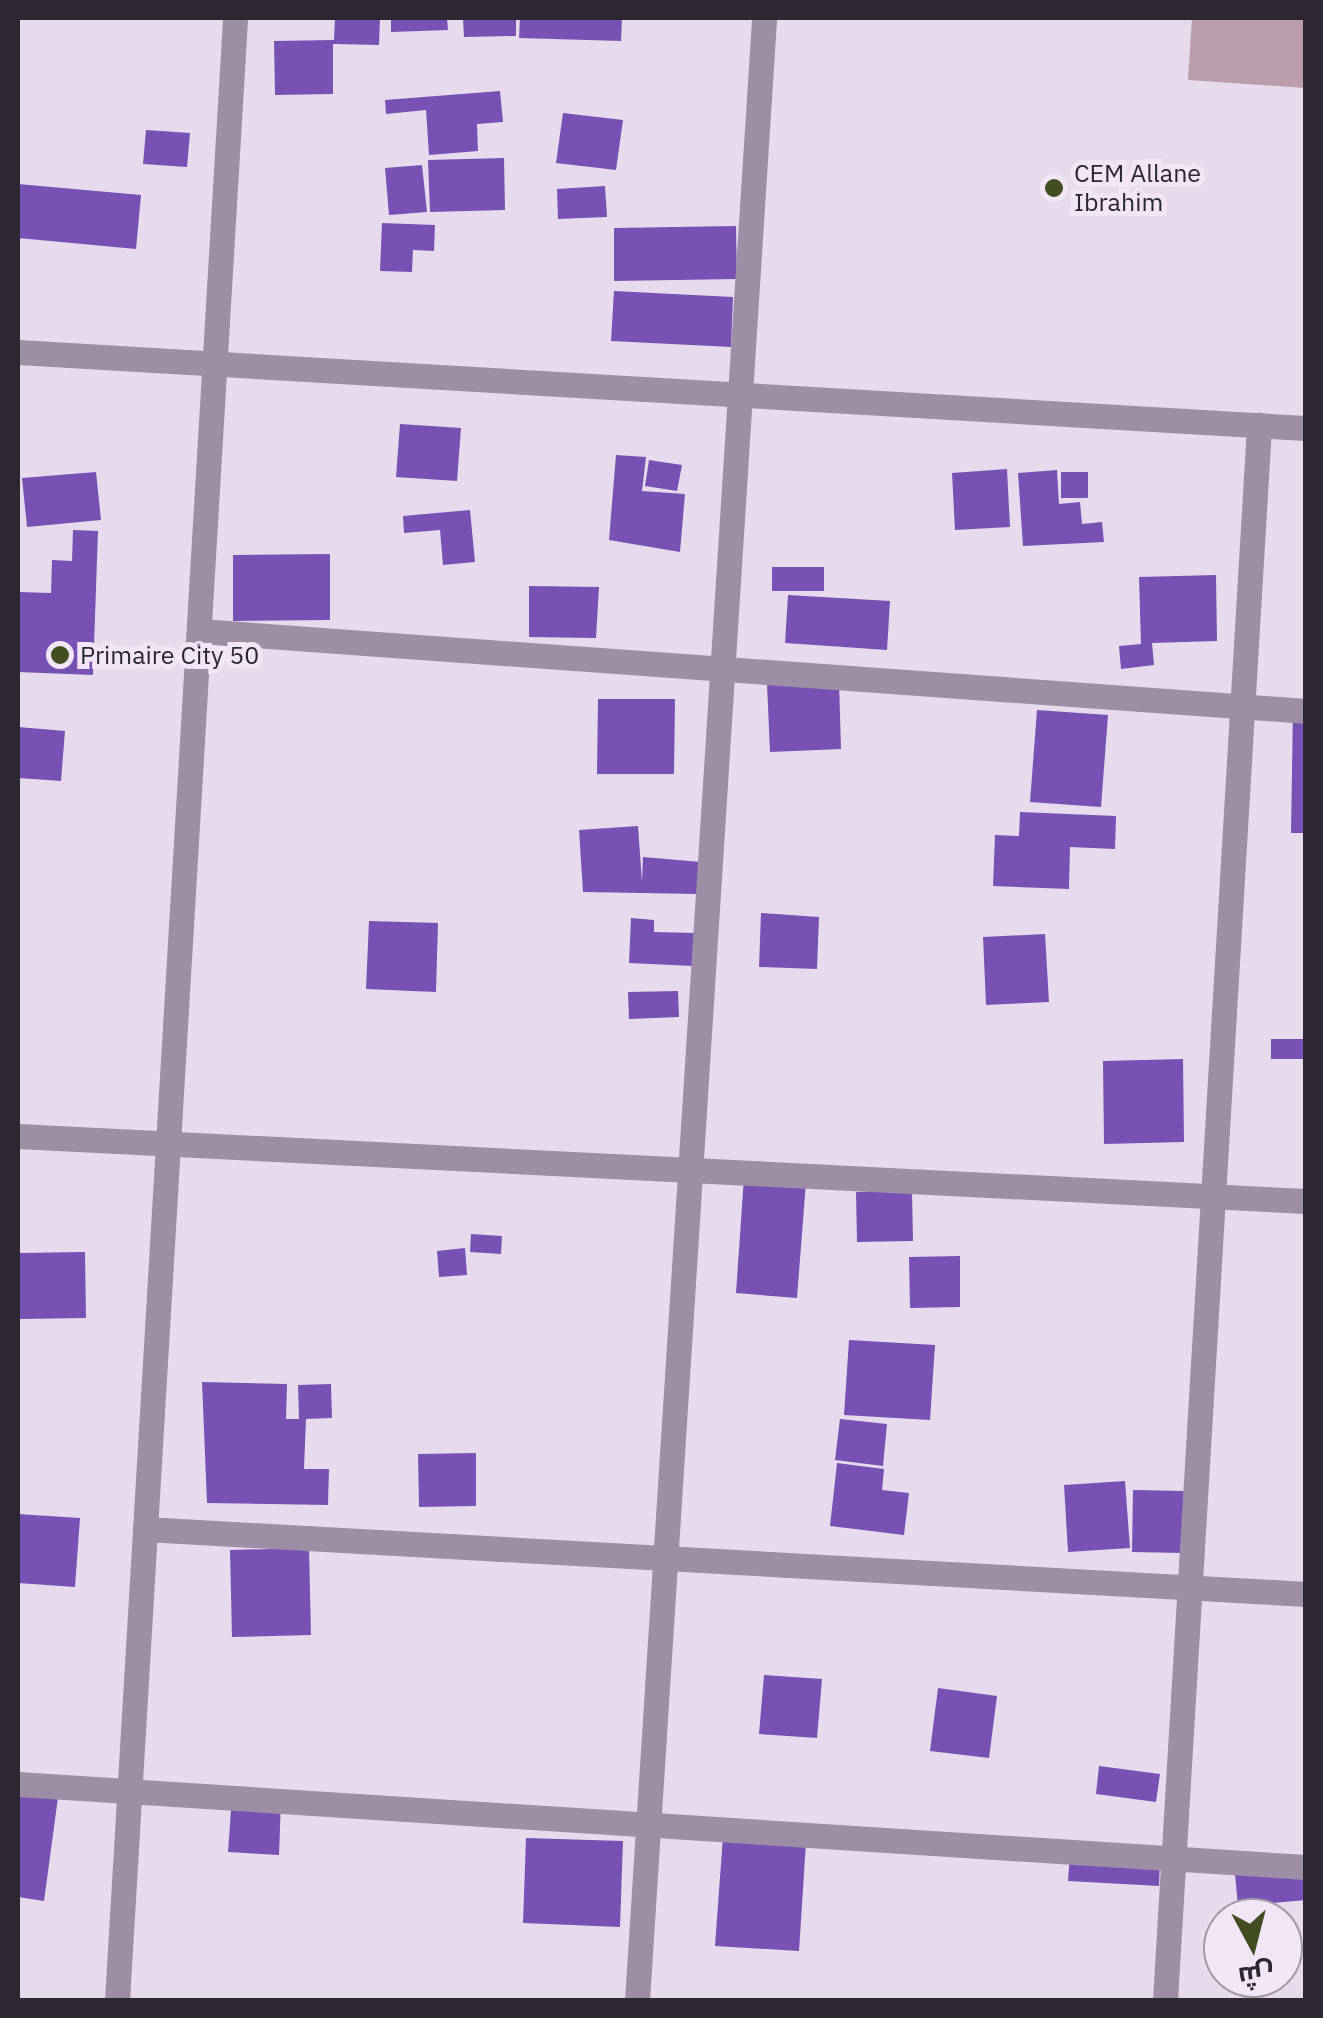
<!DOCTYPE html>
<html>
<head>
<meta charset="utf-8">
<style>
	body { margin:0 }
	#map { position:relative; width:1323px; height:2018px; overflow:hidden; background:#e7daed; font-family:"IBM Plex Sans",Cairo,sans-serif }
	div>[style] { position:absolute }
	.green>* { inset:0; background:#ba9cab }
	.building>* { inset:0; background:#7851b4 }
	.minor>* { height:25px; margin:-12.5px; padding:0 12.5px; transform-origin:12.5px; border-radius:12.5px; background:#9d8ea6 }
	.dots>* { width:28px; height:28px; translate:-50% -50%; box-sizing:border-box; border:5px solid #f1e5f6; border-radius:50% }
	span { translate:-50% -50%; white-space:nowrap; text-align:center; line-height:1.15; -webkit-text-stroke:10px #f1e5f6; paint-order:stroke }
	.poi-label { font-size:25px; color:#2c2731 }
	.left { translate:0 -50%; text-align:left }
	.frame { position:absolute; inset:0; border:20px solid #2c2731; pointer-events:none }
	.north { position:absolute; left:1203px; top:1898px; width:100px; height:100px; box-sizing:border-box; background:#f1e5f6; border:2px solid #a299a7; border-radius:50%; rotate:173deg; font-size:28px; font-weight:700; line-height:40px; text-align:center; color:#2c2731 }
	.north::after { content:''; display:block; margin:auto; width:35px; height:45px; background:#434d22; clip-path:polygon(50% 0,100% 100%,50% 72%,0 100%) }
</style>
</head>
<body>
<div id="map">
	<div class="green">
		<i style="clip-path:polygon(1192px 18px,1305px 18px,1305px 88px,1188px 80px)"></i>
	</div>
	<div class="building">
		<i style="clip-path:polygon(335px 18px,380px 18px,379px 45px,333px 44px,333px 94px,275px 95px,274px 41px,334px 40px)"></i>
		<i style="clip-path:polygon(391px 18px,447px 18px,448px 30px,391px 32px)"></i>
		<i style="clip-path:polygon(463px 18px,516px 18px,516px 36px,464px 37px)"></i>
		<i style="clip-path:polygon(520px 18px,622px 18px,621px 41px,519px 38px)"></i>
		<i style="clip-path:polygon(500px 91px,503px 122px,477px 124px,478px 151px,429px 155px,426px 110px,386px 114px,385px 100px)"></i>
		<i style="clip-path:polygon(563px 113px,623px 120px,616px 170px,556px 163px)"></i>
		<i style="clip-path:polygon(146px 130px,190px 133px,187px 167px,143px 164px)"></i>
		<i style="clip-path:polygon(504px 158px,505px 210px,430px 212px,428px 160px)"></i>
		<i style="clip-path:polygon(422px 165px,427px 212px,389px 215px,385px 168px)"></i>
		<i style="clip-path:polygon(18px 184px,141px 195px,136px 249px,18px 238px)"></i>
		<i style="clip-path:polygon(605px 186px,607px 217px,558px 219px,557px 189px)"></i>
		<i style="clip-path:polygon(382px 223px,435px 225px,434px 251px,413px 250px,412px 272px,380px 271px)"></i>
		<i style="clip-path:polygon(736px 226px,737px 279px,614px 281px,614px 228px)"></i>
		<i style="clip-path:polygon(614px 291px,733px 297px,731px 347px,611px 341px)"></i>
		<i style="clip-path:polygon(400px 424px,461px 428px,457px 481px,396px 477px)"></i>
		<i style="clip-path:polygon(616px 455px,646px 457px,642px 491px,685px 494px,680px 552px,609px 540px)"></i>
		<i style="clip-path:polygon(649px 460px,682px 465px,677px 491px,645px 486px)"></i>
		<i style="clip-path:polygon(1007px 469px,1010px 527px,955px 530px,952px 473px)"></i>
		<i style="clip-path:polygon(1057px 470px,1059px 504px,1080px 502px,1082px 524px,1102px 522px,1104px 542px,1023px 546px,1018px 473px)"></i>
		<i style="clip-path:polygon(96px 472px,101px 520px,27px 527px,22px 478px)"></i>
		<i style="clip-path:polygon(1061px 472px,1088px 472px,1088px 498px,1061px 498px)"></i>
		<i style="clip-path:polygon(470px 510px,475px 562px,443px 565px,440px 530px,404px 533px,403px 516px)"></i>
		<i style="clip-path:polygon(73px 530px,98px 531px,93px 675px,18px 672px,18px 592px,51px 593px,52px 560px,72px 561px)"></i>
		<i style="clip-path:polygon(330px 554px,330px 620px,233px 621px,233px 555px)"></i>
		<i style="clip-path:polygon(772px 567px,824px 567px,824px 591px,772px 591px)"></i>
		<i style="clip-path:polygon(1216px 575px,1217px 641px,1152px 643px,1154px 665px,1121px 669px,1119px 646px,1141px 644px,1139px 577px)"></i>
		<i style="clip-path:polygon(529px 586px,599px 587px,596px 638px,529px 637px)"></i>
		<i style="clip-path:polygon(788px 595px,890px 601px,887px 650px,785px 643px)"></i>
		<i style="clip-path:polygon(839px 681px,841px 749px,770px 752px,767px 684px)"></i>
		<i style="clip-path:polygon(598px 699px,675px 699px,674px 774px,597px 774px)"></i>
		<i style="clip-path:polygon(1037px 710px,1108px 715px,1101px 807px,1030px 802px)"></i>
		<i style="clip-path:polygon(1293px 710px,1306px 711px,1306px 833px,1291px 833px)"></i>
		<i style="clip-path:polygon(18px 727px,65px 731px,61px 781px,18px 778px)"></i>
		<i style="clip-path:polygon(1020px 812px,1116px 816px,1115px 849px,1070px 847px,1069px 889px,993px 886px,995px 835px,1019px 836px)"></i>
		<i style="clip-path:polygon(638px 826px,642px 882px,643px 857px,701px 862px,699px 894px,583px 892px,579px 830px)"></i>
		<i style="clip-path:polygon(761px 913px,819px 917px,817px 969px,759px 967px)"></i>
		<i style="clip-path:polygon(631px 918px,654px 920px,654px 932px,695px 933px,693px 966px,629px 963px)"></i>
		<i style="clip-path:polygon(369px 921px,438px 923px,436px 992px,366px 989px)"></i>
		<i style="clip-path:polygon(1045px 934px,1049px 1002px,986px 1005px,983px 937px)"></i>
		<i style="clip-path:polygon(678px 991px,679px 1017px,629px 1019px,628px 992px)"></i>
		<i style="clip-path:polygon(1271px 1039px,1306px 1039px,1306px 1059px,1271px 1059px)"></i>
		<i style="clip-path:polygon(1183px 1059px,1184px 1142px,1104px 1144px,1103px 1061px)"></i>
		<i style="clip-path:polygon(744px 1177px,806px 1182px,797px 1298px,736px 1293px)"></i>
		<i style="clip-path:polygon(912px 1191px,913px 1241px,857px 1242px,856px 1192px)"></i>
		<i style="clip-path:polygon(471px 1234px,502px 1236px,501px 1254px,470px 1252px)"></i>
		<i style="clip-path:polygon(465px 1248px,467px 1275px,439px 1277px,437px 1251px)"></i>
		<i style="clip-path:polygon(85px 1252px,86px 1318px,20px 1319px,19px 1253px)"></i>
		<i style="clip-path:polygon(960px 1256px,960px 1307px,910px 1308px,909px 1257px)"></i>
		<i style="clip-path:polygon(849px 1340px,935px 1345px,930px 1420px,844px 1415px)"></i>
		<i style="clip-path:polygon(202px 1382px,287px 1384px,286px 1419px,299px 1419px,298px 1385px,331px 1384px,332px 1418px,306px 1419px,304px 1469px,329px 1469px,328px 1505px,207px 1503px)"></i>
		<i style="clip-path:polygon(840px 1419px,887px 1424px,883px 1466px,835px 1460px)"></i>
		<i style="clip-path:polygon(476px 1453px,476px 1506px,419px 1507px,418px 1454px)"></i>
		<i style="clip-path:polygon(837px 1463px,884px 1469px,882px 1490px,909px 1493px,904px 1535px,830px 1526px)"></i>
		<i style="clip-path:polygon(1125px 1481px,1130px 1548px,1068px 1552px,1064px 1485px)"></i>
		<i style="clip-path:polygon(1133px 1490px,1184px 1491px,1182px 1553px,1132px 1552px)"></i>
		<i style="clip-path:polygon(18px 1514px,80px 1518px,75px 1587px,18px 1583px)"></i>
		<i style="clip-path:polygon(309px 1548px,311px 1635px,232px 1637px,230px 1550px)"></i>
		<i style="clip-path:polygon(764px 1675px,822px 1679px,817px 1738px,759px 1734px)"></i>
		<i style="clip-path:polygon(938px 1688px,997px 1696px,989px 1758px,930px 1751px)"></i>
		<i style="clip-path:polygon(1099px 1766px,1160px 1774px,1156px 1802px,1096px 1794px)"></i>
		<i style="clip-path:polygon(18px 1785px,59px 1790px,44px 1901px,18px 1897px)"></i>
		<i style="clip-path:polygon(232px 1796px,281px 1799px,279px 1855px,228px 1852px)"></i>
		<i style="clip-path:polygon(723px 1836px,806px 1842px,799px 1951px,715px 1946px)"></i>
		<i style="clip-path:polygon(526px 1838px,623px 1841px,620px 1927px,523px 1923px)"></i>
		<i style="clip-path:polygon(1070px 1853px,1160px 1858px,1159px 1886px,1068px 1881px)"></i>
		<i style="clip-path:polygon(1306px 1867px,1306px 1900px,1261px 1904px,1262px 1918px,1239px 1918px,1235px 1874px)"></i>
	</div>
	<div class="minor">
		<i style="left:18px;top:352px;width:1290px;rotate:3.38deg"></i>
		<i style="left:199px;top:631px;width:1110px;rotate:4.13deg"></i>
		<i style="left:18px;top:1136px;width:1290px;rotate:2.89deg"></i>
		<i style="left:145px;top:1529px;width:1163px;rotate:3.2deg"></i>
		<i style="left:18px;top:1784px;width:1291px;rotate:3.69deg"></i>
		<i style="left:117px;top:2000px;width:1986px;rotate:-86.59deg"></i>
		<i style="left:637px;top:2000px;width:1986px;rotate:-86.33deg"></i>
		<i style="left:1165px;top:2000px;width:1578px;rotate:-86.58deg"></i>
	</div>
	<div class="dots">
		<i style="left:1054px;top:188px;background:#434d22"></i>
		<i style="left:60px;top:655px;background:#434d22"></i>
	</div>
	<div class="poi-label">
		<span class="left" style="left:1074px;top:188px">CEM Allane<br>Ibrahim</span>
		<span class="left" style="left:80px;top:655px">Primaire City 50</span>
	</div>
	<div class="frame"></div>
	<div class="north">ش</div>
</div>
</body>
</html>
